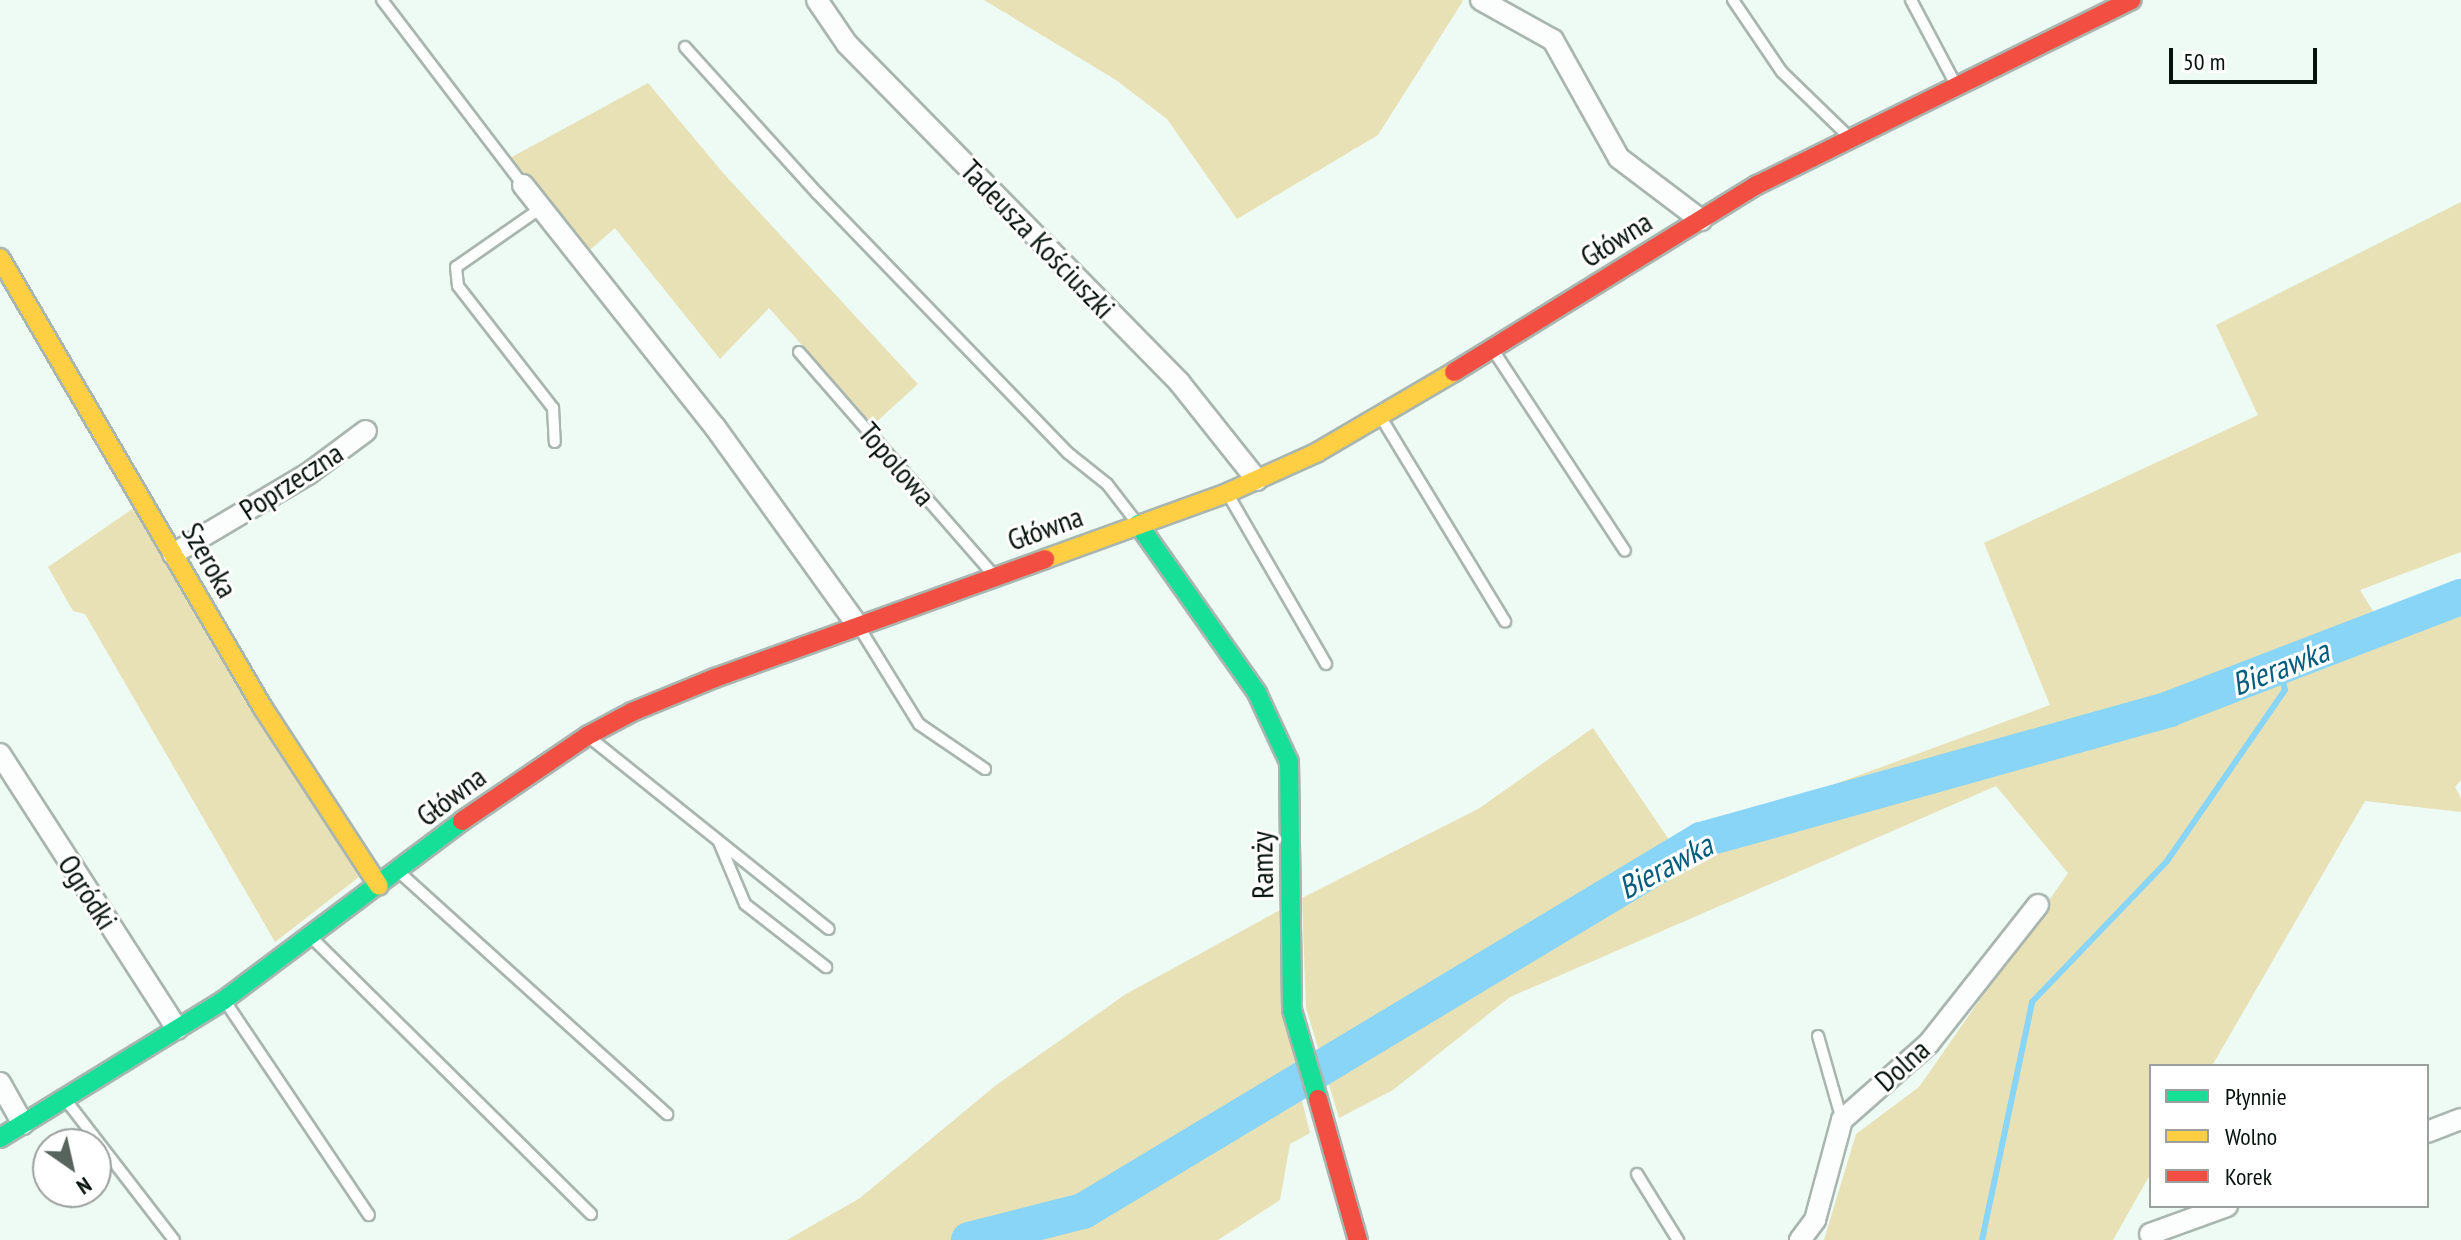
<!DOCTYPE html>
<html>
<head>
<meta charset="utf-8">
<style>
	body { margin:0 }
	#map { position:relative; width:2461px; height:1240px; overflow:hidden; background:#eefaf4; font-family:"PT Sans Narrow",sans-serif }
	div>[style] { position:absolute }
	.green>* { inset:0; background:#e8e1b5 }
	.stream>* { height:6px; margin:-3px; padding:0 3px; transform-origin:3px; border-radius:3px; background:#88d5f8 }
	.river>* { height:36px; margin:-18px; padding:0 18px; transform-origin:18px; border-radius:18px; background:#88d5f8 }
	.roads { filter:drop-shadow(2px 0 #a9b5af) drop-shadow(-2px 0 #a9b5af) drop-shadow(0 2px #a9b5af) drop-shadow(0 -2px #a9b5af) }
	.lane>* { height:10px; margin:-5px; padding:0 5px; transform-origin:5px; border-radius:5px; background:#fcfefd }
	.street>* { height:20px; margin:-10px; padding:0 10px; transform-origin:10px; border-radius:10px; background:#fcfefd }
	.fast>* { height:18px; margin:-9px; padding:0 9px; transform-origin:9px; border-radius:9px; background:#16e098 }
	.slow>* { height:18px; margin:-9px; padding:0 9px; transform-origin:9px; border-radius:9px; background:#ffcf43 }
	.jam>* { height:18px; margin:-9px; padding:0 9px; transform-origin:9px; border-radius:9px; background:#f24e42 }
	span { translate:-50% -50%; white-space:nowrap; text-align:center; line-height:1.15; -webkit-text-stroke:6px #fff; paint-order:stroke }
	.street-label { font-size:30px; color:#06120c }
	.water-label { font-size:32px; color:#025c7e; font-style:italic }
	.legend { position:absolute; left:2149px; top:1064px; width:280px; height:144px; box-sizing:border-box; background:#fff; border:2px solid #9ba09e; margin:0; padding:10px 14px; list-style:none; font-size:24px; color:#06120c }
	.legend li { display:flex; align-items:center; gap:16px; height:40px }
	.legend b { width:40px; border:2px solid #9ba09e }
	.north { position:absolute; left:32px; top:1128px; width:80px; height:80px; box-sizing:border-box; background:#fff; border:2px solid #9ba09e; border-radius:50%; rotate:146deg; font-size:22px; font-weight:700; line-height:32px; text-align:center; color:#06120c }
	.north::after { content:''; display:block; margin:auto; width:28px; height:36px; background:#57635d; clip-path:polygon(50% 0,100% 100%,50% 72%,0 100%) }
	.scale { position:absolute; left:2169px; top:48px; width:148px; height:36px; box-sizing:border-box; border:4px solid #06120c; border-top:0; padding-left:10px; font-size:24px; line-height:28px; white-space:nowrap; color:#06120c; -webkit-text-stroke:6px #fff; paint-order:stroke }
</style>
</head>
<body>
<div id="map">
	<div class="green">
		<i style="clip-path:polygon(984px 0,1462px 0,1463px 1px,1378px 135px,1237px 219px,1167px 119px,1116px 80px)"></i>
		<i style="clip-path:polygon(648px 83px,724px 174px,918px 384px,873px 425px,769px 308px,720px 359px,615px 228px,584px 255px,510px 158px)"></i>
		<i style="clip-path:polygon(2461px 202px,2461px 552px,2360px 590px,2375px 614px,2461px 582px,2461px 780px,2455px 787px,2461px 798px,2461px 812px,2365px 801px,2212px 1066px,2151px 1066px,2151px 1173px,2113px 1240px,1824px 1240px,1856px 1134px,1919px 1087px,2068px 873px,1996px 786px,1510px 997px,1393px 1090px,1339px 1118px,1306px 1008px,1302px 898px,1478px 809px,1593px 728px,1672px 844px,2050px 705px,1984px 543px,2258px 415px,2216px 325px)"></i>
		<i style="clip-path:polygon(138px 505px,359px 877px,275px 942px,85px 614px,73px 611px,48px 567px)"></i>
		<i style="clip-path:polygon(1282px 909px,1299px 1079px,1082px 1207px,956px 1240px,787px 1240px,860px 1198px,995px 1086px,1126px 994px)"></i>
		<i style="clip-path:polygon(1298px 1084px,1310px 1133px,1290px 1144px,1280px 1200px,1218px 1240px,1004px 1240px,1083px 1219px)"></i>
	</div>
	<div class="stream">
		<i style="left:1982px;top:1240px;width:243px;rotate:-78.1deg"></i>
		<i style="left:2032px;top:1002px;width:195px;rotate:-46.2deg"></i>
		<i style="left:2167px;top:861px;width:208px;rotate:-55.4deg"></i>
		<i style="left:2285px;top:690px;width:24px;rotate:-105deg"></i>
	</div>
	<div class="river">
		<i style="left:969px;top:1240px;width:118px;rotate:-14.3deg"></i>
		<i style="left:1083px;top:1211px;width:721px;rotate:-30.98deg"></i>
		<i style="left:1701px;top:840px;width:486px;rotate:-15.6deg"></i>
		<i style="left:2169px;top:709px;width:313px;rotate:-21deg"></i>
	</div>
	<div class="roads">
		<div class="lane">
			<i style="left:382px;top:0;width:233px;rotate:52.7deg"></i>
			<i style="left:1733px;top:0;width:87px;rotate:55.8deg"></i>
			<i style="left:1782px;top:72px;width:92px;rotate:44.1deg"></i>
			<i style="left:1911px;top:0;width:94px;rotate:62.1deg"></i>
			<i style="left:685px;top:47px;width:197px;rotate:47.9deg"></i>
			<i style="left:817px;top:193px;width:361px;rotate:46deg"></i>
			<i style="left:1068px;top:453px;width:50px;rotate:38.5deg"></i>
			<i style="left:1107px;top:484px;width:49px;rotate:52.4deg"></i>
			<i style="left:541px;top:208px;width:103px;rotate:145.2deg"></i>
			<i style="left:456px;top:267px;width:19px;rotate:84deg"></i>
			<i style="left:458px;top:286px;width:155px;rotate:52.1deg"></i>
			<i style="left:553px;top:408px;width:34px;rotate:87deg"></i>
			<i style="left:1493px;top:350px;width:240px;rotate:56.7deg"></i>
			<i style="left:799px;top:352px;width:295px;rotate:48.9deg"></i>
			<i style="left:1382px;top:419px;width:237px;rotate:58.7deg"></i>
			<i style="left:1229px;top:496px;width:194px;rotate:60deg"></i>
			<i style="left:859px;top:627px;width:114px;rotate:58.3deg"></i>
			<i style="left:919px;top:724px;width:80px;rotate:34.3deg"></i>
			<i style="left:589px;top:737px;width:307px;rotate:38.7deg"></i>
			<i style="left:719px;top:842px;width:67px;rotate:67.2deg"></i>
			<i style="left:745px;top:904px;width:103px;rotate:37.9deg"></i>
			<i style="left:398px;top:871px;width:363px;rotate:42.1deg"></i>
			<i style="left:311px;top:937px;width:394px;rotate:44.7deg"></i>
			<i style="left:225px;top:1001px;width:258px;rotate:56.1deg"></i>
			<i style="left:1818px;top:1036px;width:87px;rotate:74.1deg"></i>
			<i style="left:65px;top:1099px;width:178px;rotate:52.3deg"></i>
			<i style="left:1637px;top:1174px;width:78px;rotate:58.2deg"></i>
		</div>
		<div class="street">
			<i style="left:817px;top:0;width:53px;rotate:55.7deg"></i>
			<i style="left:847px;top:44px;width:474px;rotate:45.5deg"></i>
			<i style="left:1179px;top:382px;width:125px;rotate:51.5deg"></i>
			<i style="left:1481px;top:0;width:82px;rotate:29.1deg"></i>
			<i style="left:1553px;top:40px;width:135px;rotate:60.8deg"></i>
			<i style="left:1619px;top:158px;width:103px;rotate:37.1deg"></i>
			<i style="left:523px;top:185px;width:309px;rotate:51.6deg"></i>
			<i style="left:715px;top:427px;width:245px;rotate:54.3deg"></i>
			<i style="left:173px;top:554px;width:157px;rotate:-30.7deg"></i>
			<i style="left:308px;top:474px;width:72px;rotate:-36.6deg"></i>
			<i style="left:0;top:754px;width:327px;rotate:57.2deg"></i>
			<i style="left:0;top:1083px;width:47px;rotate:60.7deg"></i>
			<i style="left:2427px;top:1132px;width:36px;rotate:-21deg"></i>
			<i style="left:2150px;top:1234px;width:82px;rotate:-20deg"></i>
			<i style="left:1800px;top:1240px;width:25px;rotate:-53deg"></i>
			<i style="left:1815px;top:1220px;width:104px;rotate:-74.9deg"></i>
			<i style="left:1842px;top:1120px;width:116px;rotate:-41.5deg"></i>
			<i style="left:1929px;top:1043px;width:176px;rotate:-51.7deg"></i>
		</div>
		<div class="fast">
			<i style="left:1138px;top:524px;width:207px;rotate:54.8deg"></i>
			<i style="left:1257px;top:693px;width:76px;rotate:65.1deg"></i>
			<i style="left:1289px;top:762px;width:248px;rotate:89.3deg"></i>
			<i style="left:1292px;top:1010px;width:93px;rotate:73.7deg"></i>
			<i style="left:0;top:1138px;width:263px;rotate:-31.6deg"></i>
			<i style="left:224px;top:1000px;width:298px;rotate:-36.9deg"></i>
		</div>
		<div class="slow">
			<i style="left:0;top:258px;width:521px;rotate:59.7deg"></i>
			<i style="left:263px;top:708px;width:212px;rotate:56.9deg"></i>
			<i style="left:1045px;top:559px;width:194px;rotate:-19.9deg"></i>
			<i style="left:1227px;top:493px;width:98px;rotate:-24.2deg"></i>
			<i style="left:1316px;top:453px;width:160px;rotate:-30.4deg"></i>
		</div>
		<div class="jam">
			<i style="left:1454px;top:372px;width:356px;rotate:-31.7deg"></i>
			<i style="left:1757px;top:185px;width:418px;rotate:-26.3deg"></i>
			<i style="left:462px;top:821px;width:151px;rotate:-34.2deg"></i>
			<i style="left:587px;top:736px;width:51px;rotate:-28.1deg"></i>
			<i style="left:632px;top:712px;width:90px;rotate:-22.3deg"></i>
			<i style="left:715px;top:678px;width:351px;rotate:-19.8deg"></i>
			<i style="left:1318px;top:1099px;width:147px;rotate:74.2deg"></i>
		</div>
	</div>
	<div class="street-label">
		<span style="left:1038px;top:239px;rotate:46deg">Tadeusza Kościuszki</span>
		<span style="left:1616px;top:239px;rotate:-32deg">Główna</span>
		<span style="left:897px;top:464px;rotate:49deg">Topolowa</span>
		<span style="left:291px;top:481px;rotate:-33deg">Poprzeczna</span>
		<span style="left:1045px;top:528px;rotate:-20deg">Główna</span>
		<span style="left:210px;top:560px;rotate:60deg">Szeroka</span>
		<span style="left:451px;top:796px;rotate:-37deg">Główna</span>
		<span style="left:1262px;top:865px;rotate:-91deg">Ramży</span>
		<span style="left:88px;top:892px;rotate:57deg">Ogródki</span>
		<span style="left:1902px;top:1065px;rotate:-42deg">Dolna</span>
	</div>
	<div class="water-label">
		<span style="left:2280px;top:667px;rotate:-21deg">Bierawka</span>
		<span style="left:1665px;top:866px;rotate:-28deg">Bierawka</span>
	</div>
	<ul class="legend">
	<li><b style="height:10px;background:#16e098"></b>Płynnie</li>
	<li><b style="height:10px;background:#ffcf43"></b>Wolno</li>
	<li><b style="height:10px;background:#f24e42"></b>Korek</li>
	</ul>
	<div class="north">N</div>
	<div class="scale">50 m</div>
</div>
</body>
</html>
